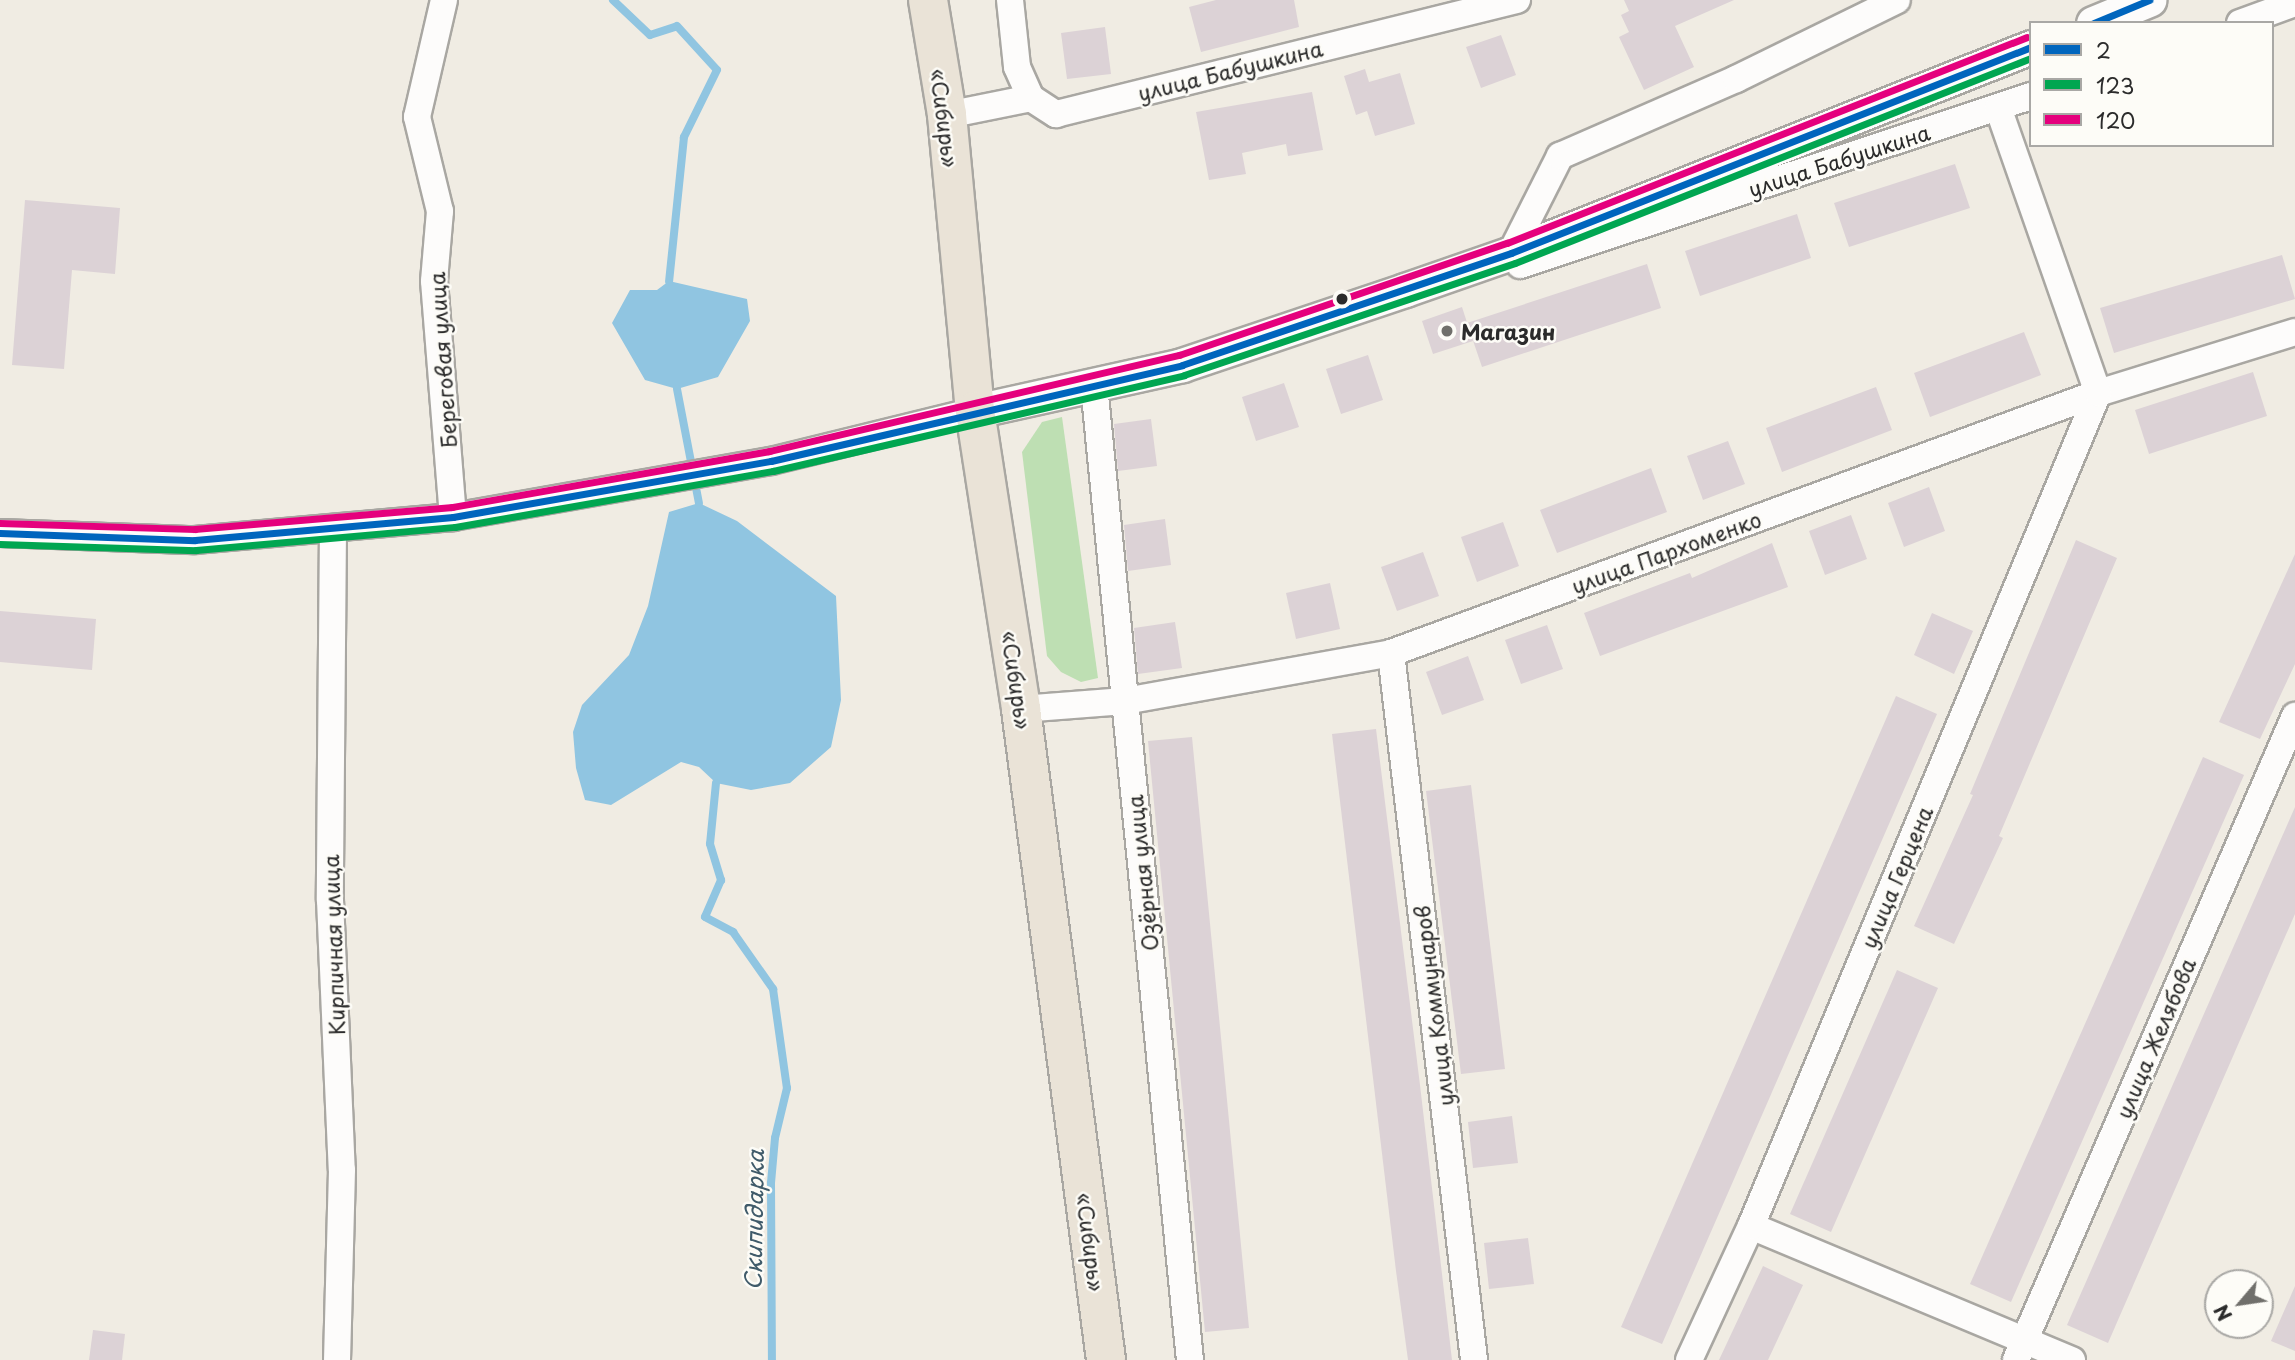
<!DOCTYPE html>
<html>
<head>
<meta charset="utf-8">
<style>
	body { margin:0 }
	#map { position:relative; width:2295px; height:1360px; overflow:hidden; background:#f0ece3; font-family:"Playpen Sans",sans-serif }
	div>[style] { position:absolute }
	.green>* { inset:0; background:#bedfb3 }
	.water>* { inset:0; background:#90c5e1 }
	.stream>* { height:8px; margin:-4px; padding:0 4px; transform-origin:4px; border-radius:4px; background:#90c5e1 }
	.building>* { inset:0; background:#dcd2d6 }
	.roads { filter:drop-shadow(2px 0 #a9a7a2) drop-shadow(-2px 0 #a9a7a2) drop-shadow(0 2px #a9a7a2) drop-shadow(0 -2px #a9a7a2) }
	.minor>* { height:26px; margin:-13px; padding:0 13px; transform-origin:13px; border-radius:13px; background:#fdfcfb }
	.tertiary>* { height:33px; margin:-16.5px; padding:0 16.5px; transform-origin:16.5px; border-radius:16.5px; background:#fdfcfb }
	.primary>* { height:38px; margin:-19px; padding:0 19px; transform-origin:19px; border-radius:19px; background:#eae3d7 }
	.bus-1>* { height:7px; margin:-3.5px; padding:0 3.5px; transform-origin:3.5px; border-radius:3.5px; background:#0065bd }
	.bus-2>* { height:7px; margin:-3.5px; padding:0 3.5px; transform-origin:3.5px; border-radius:3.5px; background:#00a651 }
	.bus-3>* { height:7px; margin:-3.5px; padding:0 3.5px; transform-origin:3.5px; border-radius:3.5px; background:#e5007d }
	.dots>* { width:19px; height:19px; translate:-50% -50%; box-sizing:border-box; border:4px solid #fdfcf7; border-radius:50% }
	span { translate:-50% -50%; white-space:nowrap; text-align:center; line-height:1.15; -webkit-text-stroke:5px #fdfcf7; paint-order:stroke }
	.street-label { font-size:21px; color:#2b2b2b }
	.poi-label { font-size:21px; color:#2b2b2b; font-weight:700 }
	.left { translate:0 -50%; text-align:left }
	.water-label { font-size:23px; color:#405b6a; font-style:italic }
	.legend { position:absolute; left:2029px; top:21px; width:245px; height:126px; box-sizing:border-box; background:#fdfcf7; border:2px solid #a9a8a5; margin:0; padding:9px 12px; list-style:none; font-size:21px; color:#2b2b2b }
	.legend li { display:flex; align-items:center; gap:14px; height:35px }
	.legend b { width:35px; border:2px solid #a9a8a5 }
	.north { position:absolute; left:2204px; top:1269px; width:70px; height:70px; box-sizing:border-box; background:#fdfcf7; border:2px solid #a9a8a5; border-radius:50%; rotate:241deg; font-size:19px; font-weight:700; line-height:28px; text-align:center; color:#2b2b2b }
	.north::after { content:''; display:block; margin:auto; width:24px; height:32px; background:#706f6b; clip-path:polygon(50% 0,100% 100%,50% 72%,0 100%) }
</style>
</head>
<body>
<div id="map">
	<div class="green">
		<i style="clip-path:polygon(1062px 417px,1098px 678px,1081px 682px,1061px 672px,1047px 656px,1022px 452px,1042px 422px)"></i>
	</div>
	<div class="water">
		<i style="clip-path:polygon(669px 281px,747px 299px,750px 321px,718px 377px,677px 389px,645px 380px,612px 323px,630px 290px,657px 290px)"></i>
		<i style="clip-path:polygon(699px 503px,737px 521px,836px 596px,841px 700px,831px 747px,790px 783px,751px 790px,716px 783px,699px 767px,681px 762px,611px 805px,585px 800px,576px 768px,573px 732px,582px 705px,629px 655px,648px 606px,669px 512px)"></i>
	</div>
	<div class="stream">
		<i style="left:613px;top:0;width:51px;rotate:43.4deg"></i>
		<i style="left:650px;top:35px;width:28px;rotate:-18deg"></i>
		<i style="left:677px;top:26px;width:59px;rotate:47.7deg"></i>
		<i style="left:717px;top:70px;width:75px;rotate:116.2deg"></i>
		<i style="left:684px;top:137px;width:145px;rotate:95.9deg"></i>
		<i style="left:677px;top:389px;width:116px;rotate:79.1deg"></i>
		<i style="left:716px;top:783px;width:61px;rotate:95.6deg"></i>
		<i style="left:710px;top:844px;width:38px;rotate:73deg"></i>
		<i style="left:721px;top:880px;width:40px;rotate:113.4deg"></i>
		<i style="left:705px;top:917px;width:32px;rotate:28deg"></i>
		<i style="left:733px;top:932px;width:70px;rotate:54.9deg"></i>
		<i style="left:773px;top:989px;width:100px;rotate:82deg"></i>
		<i style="left:787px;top:1088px;width:51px;rotate:103.5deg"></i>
		<i style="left:775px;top:1138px;width:45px;rotate:95.1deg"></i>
		<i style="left:771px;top:1183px;width:177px;rotate:89.7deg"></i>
	</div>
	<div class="building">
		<i style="clip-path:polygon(1216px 0,1294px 0,1299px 27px,1201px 52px,1189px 7px)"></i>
		<i style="clip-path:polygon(1624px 0,1734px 0,1675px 26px,1694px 67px,1644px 90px,1619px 37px,1629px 32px,1621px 15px,1629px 11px)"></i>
		<i style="clip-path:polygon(1105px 27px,1111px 74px,1067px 79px,1061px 33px)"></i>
		<i style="clip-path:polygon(1501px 35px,1516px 75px,1481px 88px,1466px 47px)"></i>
		<i style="clip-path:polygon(1365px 69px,1369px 82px,1400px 73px,1415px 124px,1375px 136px,1367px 111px,1356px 115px,1344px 76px)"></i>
		<i style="clip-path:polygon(1312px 92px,1323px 150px,1288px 156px,1286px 144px,1242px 153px,1246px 174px,1209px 180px,1196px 112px)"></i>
		<i style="clip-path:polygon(1955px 164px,1970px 208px,1849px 247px,1834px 203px)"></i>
		<i style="clip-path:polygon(25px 200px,120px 208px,115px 274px,72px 270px,64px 369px,12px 365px)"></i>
		<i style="clip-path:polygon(1797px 214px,1811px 258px,1700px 296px,1685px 251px)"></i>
		<i style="clip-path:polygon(2282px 255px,2295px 299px,2114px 353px,2100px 308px)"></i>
		<i style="clip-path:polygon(1647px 264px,1661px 308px,1482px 367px,1467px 323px)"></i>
		<i style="clip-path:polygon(1462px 307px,1473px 341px,1433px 354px,1422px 321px)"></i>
		<i style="clip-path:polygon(2024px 332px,2041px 375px,1930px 417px,1914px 373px)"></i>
		<i style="clip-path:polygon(1368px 355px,1383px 400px,1341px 414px,1326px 369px)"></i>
		<i style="clip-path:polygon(2253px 372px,2267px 416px,2149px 454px,2135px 410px)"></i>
		<i style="clip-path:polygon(1284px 383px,1299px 427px,1256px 441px,1242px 397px)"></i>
		<i style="clip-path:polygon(1876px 387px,1892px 430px,1782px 472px,1766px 428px)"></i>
		<i style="clip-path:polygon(1151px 419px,1157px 466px,1118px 471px,1114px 424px)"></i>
		<i style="clip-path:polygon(1728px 441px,1745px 484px,1703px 500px,1687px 456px)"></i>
		<i style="clip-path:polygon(1651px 468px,1667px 512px,1557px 553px,1540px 510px)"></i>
		<i style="clip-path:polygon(1929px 487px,1945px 531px,1904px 547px,1888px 503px)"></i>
		<i style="clip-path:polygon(1851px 515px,1867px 559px,1825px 575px,1809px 531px)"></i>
		<i style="clip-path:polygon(1165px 519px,1171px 565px,1128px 571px,1124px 525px)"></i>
		<i style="clip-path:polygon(1503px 522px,1519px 566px,1477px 582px,1461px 537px)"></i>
		<i style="clip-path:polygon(2076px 540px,2117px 558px,1999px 836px,2003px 838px,1954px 944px,1914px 926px,1973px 795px,1970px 794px)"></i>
		<i style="clip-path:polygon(1772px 543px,1788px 587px,1600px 656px,1584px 613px,1690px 573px,1692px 578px)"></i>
		<i style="clip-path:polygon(1423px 552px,1439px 596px,1397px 611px,1381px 567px)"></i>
		<i style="clip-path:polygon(2295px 554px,2295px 664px,2260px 739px,2219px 722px)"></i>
		<i style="clip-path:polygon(1330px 583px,1340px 629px,1296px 639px,1286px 593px)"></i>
		<i style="clip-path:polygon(0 611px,96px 619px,92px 670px,0 662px)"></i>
		<i style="clip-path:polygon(1932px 613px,1973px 631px,1954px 674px,1914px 655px)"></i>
		<i style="clip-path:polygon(1175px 622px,1182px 668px,1138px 674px,1134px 628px)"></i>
		<i style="clip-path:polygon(1547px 625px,1563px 669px,1521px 684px,1505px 640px)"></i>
		<i style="clip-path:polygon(1468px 656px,1484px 700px,1442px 715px,1426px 672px)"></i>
		<i style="clip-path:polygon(1896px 696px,1937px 714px,1662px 1344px,1621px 1327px)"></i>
		<i style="clip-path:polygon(1376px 729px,1420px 1085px,1452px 1360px,1408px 1360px,1396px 1271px,1332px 734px)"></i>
		<i style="clip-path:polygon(1192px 737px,1249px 1328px,1205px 1332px,1148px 741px)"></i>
		<i style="clip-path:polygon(2203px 757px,2244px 775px,2011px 1302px,1970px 1284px)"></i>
		<i style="clip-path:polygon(1471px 785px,1505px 1069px,1461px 1074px,1426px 791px)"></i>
		<i style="clip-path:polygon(2295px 807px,2295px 914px,2108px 1343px,2067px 1325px)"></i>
		<i style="clip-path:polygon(1897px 970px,1938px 988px,1831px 1232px,1790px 1214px)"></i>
		<i style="clip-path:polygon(1512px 1116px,1518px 1163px,1473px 1168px,1468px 1122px)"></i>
		<i style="clip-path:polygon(1528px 1238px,1534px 1284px,1489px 1289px,1484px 1243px)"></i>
		<i style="clip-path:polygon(1763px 1266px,1803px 1285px,1768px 1360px,1719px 1360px)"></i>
		<i style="clip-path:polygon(2295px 1286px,2295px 1351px,2271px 1341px)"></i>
		<i style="clip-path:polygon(93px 1330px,125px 1334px,122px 1360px,89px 1360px)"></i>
	</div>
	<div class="roads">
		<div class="minor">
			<i style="left:444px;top:0;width:120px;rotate:103deg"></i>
			<i style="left:417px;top:117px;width:97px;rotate:76.3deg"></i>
			<i style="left:440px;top:211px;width:70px;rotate:94.9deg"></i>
			<i style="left:434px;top:281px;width:237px;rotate:85.4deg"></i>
			<i style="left:1010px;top:0;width:67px;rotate:84deg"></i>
			<i style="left:1017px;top:67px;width:34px;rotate:66deg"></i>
			<i style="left:2240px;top:23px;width:59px;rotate:-20deg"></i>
			<i style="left:947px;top:115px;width:86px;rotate:-11.4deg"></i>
			<i style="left:1031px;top:98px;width:30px;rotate:33deg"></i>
			<i style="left:1056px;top:114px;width:475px;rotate:-13.9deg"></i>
			<i style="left:1511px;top:253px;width:109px;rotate:-63.2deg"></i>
			<i style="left:1560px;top:156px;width:192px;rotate:-23.6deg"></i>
			<i style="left:1736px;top:79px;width:179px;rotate:-26.1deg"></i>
			<i style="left:1520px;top:265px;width:538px;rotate:-18.3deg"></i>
			<i style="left:1094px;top:385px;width:980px;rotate:84.38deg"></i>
			<i style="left:333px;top:529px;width:371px;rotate:90.5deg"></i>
			<i style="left:330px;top:900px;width:270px;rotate:87.5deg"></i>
			<i style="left:342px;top:1170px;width:190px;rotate:91.5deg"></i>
			<i style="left:0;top:533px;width:195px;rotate:2.1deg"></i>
			<i style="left:195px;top:540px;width:259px;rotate:-5.1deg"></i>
			<i style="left:453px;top:517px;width:323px;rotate:-10deg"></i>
			<i style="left:771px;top:461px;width:210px;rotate:-13.8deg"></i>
			<i style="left:1391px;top:653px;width:712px;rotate:83.3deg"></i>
			<i style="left:1021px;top:709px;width:104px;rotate:-4.4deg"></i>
			<i style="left:1125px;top:701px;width:270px;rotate:-10.2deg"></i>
			<i style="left:1391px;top:653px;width:753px;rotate:-20.19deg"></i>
			<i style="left:2098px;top:393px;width:206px;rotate:-17.2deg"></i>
			<i style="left:1751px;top:1226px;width:348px;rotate:22.7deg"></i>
			<i style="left:1689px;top:1360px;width:148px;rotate:-65.2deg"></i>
			<i style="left:1751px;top:1226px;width:902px;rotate:-67.39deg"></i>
			<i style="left:2098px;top:393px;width:302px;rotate:-109.3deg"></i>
			<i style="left:2016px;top:1360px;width:702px;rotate:-66.58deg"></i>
		</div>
		<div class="tertiary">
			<i style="left:2093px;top:23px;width:61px;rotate:-22.3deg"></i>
			<i style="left:975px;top:411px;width:212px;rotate:-12.5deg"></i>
			<i style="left:1182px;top:365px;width:235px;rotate:-18.6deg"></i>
			<i style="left:1405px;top:290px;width:112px;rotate:-19.2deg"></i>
			<i style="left:1511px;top:253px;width:559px;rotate:-21.61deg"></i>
		</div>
		<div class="primary">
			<i style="left:928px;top:0;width:117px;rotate:80.6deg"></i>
			<i style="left:947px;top:115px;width:297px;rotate:84.6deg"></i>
			<i style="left:975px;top:411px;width:302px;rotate:81.2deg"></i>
			<i style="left:1021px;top:709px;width:657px;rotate:82.56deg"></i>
		</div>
	</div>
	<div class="bus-1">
		<i style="left:2094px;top:23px;width:60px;rotate:-22.7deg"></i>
		<i style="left:0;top:533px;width:195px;rotate:2.1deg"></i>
		<i style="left:195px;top:540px;width:259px;rotate:-5.1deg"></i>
		<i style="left:453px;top:517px;width:323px;rotate:-10deg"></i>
		<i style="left:771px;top:461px;width:422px;rotate:-13.1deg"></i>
		<i style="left:1182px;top:365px;width:348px;rotate:-18.8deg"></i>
		<i style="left:1511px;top:253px;width:559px;rotate:-21.61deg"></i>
	</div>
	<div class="bus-2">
		<i style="left:0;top:544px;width:196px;rotate:1.8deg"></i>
		<i style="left:196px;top:550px;width:260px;rotate:-5.1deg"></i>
		<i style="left:455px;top:527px;width:323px;rotate:-10deg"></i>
		<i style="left:773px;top:471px;width:422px;rotate:-13.1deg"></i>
		<i style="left:1184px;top:375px;width:349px;rotate:-18.7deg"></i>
		<i style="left:1515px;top:263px;width:555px;rotate:-21.67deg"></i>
	</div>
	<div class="bus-3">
		<i style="left:0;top:523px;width:195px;rotate:1.8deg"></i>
		<i style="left:195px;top:529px;width:258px;rotate:-4.9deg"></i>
		<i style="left:452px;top:507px;width:322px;rotate:-10deg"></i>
		<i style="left:769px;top:451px;width:421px;rotate:-13.2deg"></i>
		<i style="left:1179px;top:355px;width:347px;rotate:-18.9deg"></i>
		<i style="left:1507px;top:243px;width:559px;rotate:-21.61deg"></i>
	</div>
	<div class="dots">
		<i style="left:1342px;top:299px;background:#2b2b2b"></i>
		<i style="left:1447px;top:331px;background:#706f6b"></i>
	</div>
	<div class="street-label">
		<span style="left:1230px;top:70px;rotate:-14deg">улица Бабушкина</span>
		<span style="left:945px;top:118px;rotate:83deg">«Сибирь»</span>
		<span style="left:1839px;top:160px;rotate:-18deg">улица Бабушкина</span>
		<span style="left:442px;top:360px;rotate:-94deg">Береговая улица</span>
		<span style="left:1666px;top:552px;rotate:-20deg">улица Пархоменко</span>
		<span style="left:1017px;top:680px;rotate:82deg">«Сибирь»</span>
		<span style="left:1142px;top:873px;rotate:-96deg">Озёрная улица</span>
		<span style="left:1896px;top:877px;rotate:-67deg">улица Герцена</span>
		<span style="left:333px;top:945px;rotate:-92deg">Кирпичная улица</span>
		<span style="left:1433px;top:1006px;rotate:-97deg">улица Коммунаров</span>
		<span style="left:2155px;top:1038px;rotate:-67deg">улица Желябова</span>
		<span style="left:1091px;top:1242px;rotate:83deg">«Сибирь»</span>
	</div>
	<div class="poi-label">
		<span class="left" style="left:1461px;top:331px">Магазин</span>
	</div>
	<div class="water-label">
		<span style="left:754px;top:1220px;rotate:-89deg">Скипидарка</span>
	</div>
	<ul class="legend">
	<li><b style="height:9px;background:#0065bd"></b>2</li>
	<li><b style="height:9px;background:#00a651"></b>123</li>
	<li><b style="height:9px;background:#e5007d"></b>120</li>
	</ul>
	<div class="north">N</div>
</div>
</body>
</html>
